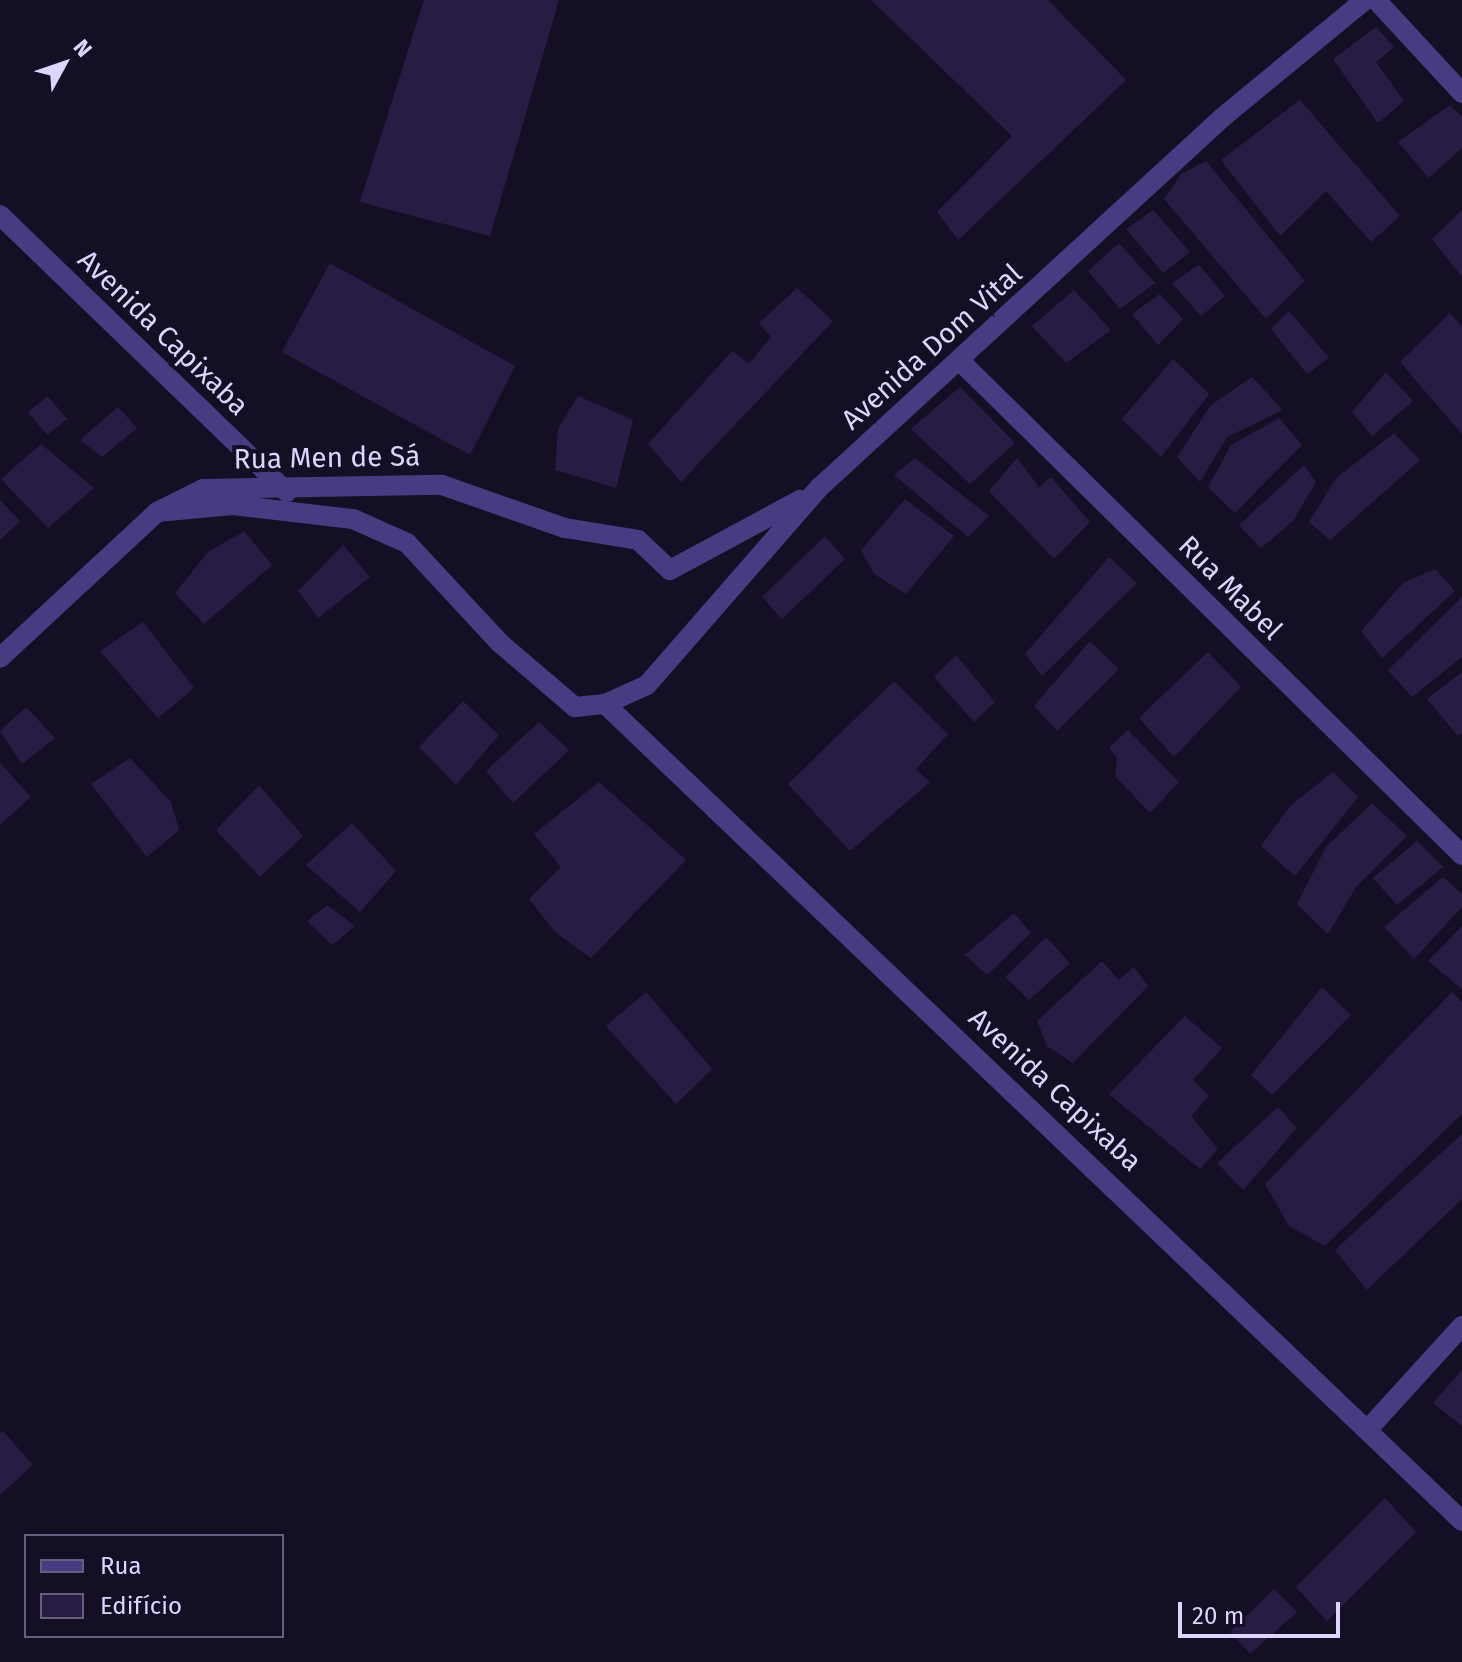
<!DOCTYPE html>
<html>
<head>
<meta charset="utf-8">
<style>
	body { margin:0 }
	#map { position:relative; width:1462px; height:1662px; overflow:hidden; background:#150f25; font-family:"Fira Sans",sans-serif }
	div>[style] { position:absolute }
	.building>* { inset:0; background:#281c45 }
	.minor>* { height:20px; margin:-10px; padding:0 10px; transform-origin:10px; border-radius:10px; background:#453c82 }
	span { translate:-50% -50%; white-space:nowrap; text-align:center; line-height:1.15; -webkit-text-stroke:8px #150f25; paint-order:stroke }
	.street-label { font-size:28px; color:#ddd5fe }
	.legend { position:absolute; left:24px; top:1534px; width:260px; height:104px; box-sizing:border-box; background:#150f25; border:2px solid #655e7c; margin:0; padding:10px 14px; list-style:none; font-size:24px; color:#ddd5fe }
	.legend li { display:flex; align-items:center; gap:16px; height:40px }
	.legend b { width:40px; border:2px solid #655e7c }
	.north { position:absolute; left:24px; top:24px; width:80px; height:80px; -webkit-text-stroke:6px #150f25; paint-order:stroke; rotate:50deg; font-size:22px; font-weight:700; line-height:32px; text-align:center; color:#ddd5fe }
	.north::after { content:''; display:block; margin:auto; width:28px; height:36px; background:#ddd5fe; clip-path:polygon(50% 0,100% 100%,50% 72%,0 100%) }
	.scale { position:absolute; left:1178px; top:1602px; width:162px; height:36px; box-sizing:border-box; border:4px solid #ddd5fe; border-top:0; padding-left:10px; font-size:24px; line-height:28px; white-space:nowrap; color:#ddd5fe; -webkit-text-stroke:6px #150f25; paint-order:stroke }
</style>
</head>
<body>
<div id="map">
	<div class="building">
		<i style="clip-path:polygon(424px 0,559px 0,490px 236px,360px 202px)"></i>
		<i style="clip-path:polygon(871px 0,1048px 0,1126px 80px,958px 240px,937px 212px,1012px 136px)"></i>
		<i style="clip-path:polygon(1376px 27px,1394px 47px,1376px 62px,1404px 101px,1378px 123px,1333px 59px)"></i>
		<i style="clip-path:polygon(1300px 100px,1400px 216px,1371px 242px,1326px 191px,1280px 236px,1221px 160px)"></i>
		<i style="clip-path:polygon(1450px 105px,1462px 117px,1462px 148px,1429px 178px,1398px 142px)"></i>
		<i style="clip-path:polygon(1206px 161px,1305px 281px,1266px 319px,1164px 199px,1181px 174px)"></i>
		<i style="clip-path:polygon(1153px 210px,1190px 252px,1163px 273px,1126px 229px)"></i>
		<i style="clip-path:polygon(1462px 210px,1462px 277px,1432px 239px)"></i>
		<i style="clip-path:polygon(1119px 243px,1155px 283px,1120px 309px,1088px 271px)"></i>
		<i style="clip-path:polygon(330px 263px,515px 366px,470px 455px,282px 352px)"></i>
		<i style="clip-path:polygon(1199px 265px,1225px 296px,1201px 316px,1172px 283px)"></i>
		<i style="clip-path:polygon(797px 288px,833px 321px,681px 482px,648px 444px,732px 351px,749px 364px,771px 337px,759px 323px)"></i>
		<i style="clip-path:polygon(1074px 290px,1111px 330px,1066px 363px,1032px 326px)"></i>
		<i style="clip-path:polygon(1160px 294px,1183px 319px,1158px 345px,1132px 314px)"></i>
		<i style="clip-path:polygon(1289px 311px,1329px 358px,1307px 374px,1271px 329px)"></i>
		<i style="clip-path:polygon(1450px 313px,1462px 327px,1462px 434px,1400px 362px)"></i>
		<i style="clip-path:polygon(1173px 359px,1209px 394px,1161px 457px,1122px 419px)"></i>
		<i style="clip-path:polygon(1386px 372px,1413px 401px,1372px 436px,1352px 412px)"></i>
		<i style="clip-path:polygon(1252px 377px,1283px 410px,1227px 437px,1200px 482px,1177px 457px,1211px 405px)"></i>
		<i style="clip-path:polygon(960px 387px,1015px 443px,970px 484px,911px 429px)"></i>
		<i style="clip-path:polygon(48px 396px,67px 419px,47px 435px,28px 412px)"></i>
		<i style="clip-path:polygon(578px 396px,633px 420px,616px 488px,555px 470px,558px 429px)"></i>
		<i style="clip-path:polygon(118px 407px,137px 428px,102px 457px,80px 440px)"></i>
		<i style="clip-path:polygon(1279px 418px,1302px 445px,1235px 513px,1208px 487px,1231px 445px)"></i>
		<i style="clip-path:polygon(1394px 433px,1420px 460px,1330px 540px,1309px 522px,1336px 478px)"></i>
		<i style="clip-path:polygon(41px 444px,94px 488px,48px 528px,1px 479px)"></i>
		<i style="clip-path:polygon(915px 458px,989px 516px,968px 537px,894px 475px)"></i>
		<i style="clip-path:polygon(1017px 458px,1039px 487px,1051px 477px,1090px 522px,1054px 559px,989px 491px)"></i>
		<i style="clip-path:polygon(1304px 465px,1316px 482px,1293px 521px,1261px 548px,1239px 525px)"></i>
		<i style="clip-path:polygon(905px 499px,954px 536px,906px 594px,874px 574px,861px 550px)"></i>
		<i style="clip-path:polygon(0 500px,20px 521px,0 540px)"></i>
		<i style="clip-path:polygon(244px 531px,272px 565px,204px 624px,175px 593px,208px 552px)"></i>
		<i style="clip-path:polygon(825px 536px,845px 559px,782px 619px,762px 597px)"></i>
		<i style="clip-path:polygon(343px 545px,370px 577px,318px 618px,298px 591px)"></i>
		<i style="clip-path:polygon(1109px 557px,1137px 583px,1042px 676px,1025px 654px)"></i>
		<i style="clip-path:polygon(1435px 569px,1455px 591px,1382px 658px,1361px 631px,1403px 583px)"></i>
		<i style="clip-path:polygon(1462px 597px,1462px 657px,1412px 697px,1388px 670px)"></i>
		<i style="clip-path:polygon(143px 622px,194px 688px,158px 718px,100px 651px)"></i>
		<i style="clip-path:polygon(1090px 641px,1119px 669px,1057px 731px,1034px 706px)"></i>
		<i style="clip-path:polygon(1208px 652px,1241px 687px,1174px 757px,1139px 718px)"></i>
		<i style="clip-path:polygon(956px 655px,995px 702px,974px 722px,934px 677px)"></i>
		<i style="clip-path:polygon(1462px 672px,1462px 733px,1458px 736px,1427px 699px)"></i>
		<i style="clip-path:polygon(894px 681px,948px 734px,916px 769px,930px 782px,850px 851px,788px 784px)"></i>
		<i style="clip-path:polygon(463px 701px,499px 735px,456px 785px,419px 747px)"></i>
		<i style="clip-path:polygon(26px 707px,55px 738px,22px 764px,0 731px)"></i>
		<i style="clip-path:polygon(539px 722px,569px 750px,513px 803px,486px 771px)"></i>
		<i style="clip-path:polygon(1128px 730px,1179px 782px,1150px 813px,1115px 776px,1117px 758px,1109px 748px)"></i>
		<i style="clip-path:polygon(130px 758px,171px 802px,179px 830px,147px 857px,91px 784px)"></i>
		<i style="clip-path:polygon(0 763px,31px 797px,0 825px)"></i>
		<i style="clip-path:polygon(1333px 772px,1358px 797px,1295px 876px,1261px 846px,1290px 806px)"></i>
		<i style="clip-path:polygon(599px 782px,686px 860px,591px 958px,555px 932px,529px 899px,561px 867px,534px 834px)"></i>
		<i style="clip-path:polygon(259px 785px,303px 836px,260px 877px,216px 830px)"></i>
		<i style="clip-path:polygon(1372px 803px,1407px 836px,1356px 887px,1328px 934px,1297px 904px,1326px 847px)"></i>
		<i style="clip-path:polygon(352px 823px,396px 871px,360px 912px,306px 865px)"></i>
		<i style="clip-path:polygon(1417px 841px,1443px 867px,1397px 905px,1373px 878px)"></i>
		<i style="clip-path:polygon(1443px 877px,1462px 894px,1462px 907px,1414px 959px,1384px 927px)"></i>
		<i style="clip-path:polygon(327px 905px,355px 926px,332px 945px,307px 921px)"></i>
		<i style="clip-path:polygon(1014px 913px,1031px 933px,987px 975px,965px 955px)"></i>
		<i style="clip-path:polygon(1462px 926px,1462px 989px,1428px 961px)"></i>
		<i style="clip-path:polygon(1046px 937px,1070px 963px,1029px 1000px,1005px 977px)"></i>
		<i style="clip-path:polygon(1102px 961px,1119px 980px,1134px 967px,1148px 986px,1073px 1063px,1047px 1046px,1037px 1021px)"></i>
		<i style="clip-path:polygon(1322px 987px,1351px 1015px,1272px 1095px,1251px 1075px)"></i>
		<i style="clip-path:polygon(646px 992px,712px 1069px,676px 1104px,606px 1026px)"></i>
		<i style="clip-path:polygon(1452px 992px,1462px 1002px,1462px 1114px,1325px 1246px,1289px 1226px,1265px 1184px)"></i>
		<i style="clip-path:polygon(1185px 1016px,1222px 1048px,1193px 1080px,1209px 1096px,1191px 1116px,1218px 1149px,1200px 1169px,1109px 1094px)"></i>
		<i style="clip-path:polygon(1278px 1107px,1297px 1128px,1243px 1190px,1217px 1163px)"></i>
		<i style="clip-path:polygon(1462px 1134px,1462px 1199px,1367px 1290px,1335px 1250px)"></i>
		<i style="clip-path:polygon(1462px 1370px,1462px 1426px,1433px 1403px)"></i>
		<i style="clip-path:polygon(3px 1431px,33px 1465px,0 1495px,0 1433px)"></i>
		<i style="clip-path:polygon(1385px 1498px,1416px 1532px,1327px 1621px,1296px 1587px)"></i>
		<i style="clip-path:polygon(1274px 1589px,1297px 1612px,1250px 1654px,1230px 1632px)"></i>
	</div>
	<div class="minor">
		<i style="left:1376px;top:0;width:127px;rotate:47.2deg"></i>
		<i style="left:0;top:215px;width:399px;rotate:44deg"></i>
		<i style="left:959px;top:360px;width:706px;rotate:44.54deg"></i>
		<i style="left:157px;top:512px;width:76px;rotate:-5.3deg"></i>
		<i style="left:233px;top:505px;width:121px;rotate:6.7deg"></i>
		<i style="left:353px;top:519px;width:59px;rotate:24deg"></i>
		<i style="left:407px;top:543px;width:137px;rotate:47.1deg"></i>
		<i style="left:500px;top:643px;width:99px;rotate:40.5deg"></i>
		<i style="left:575px;top:707px;width:30px;rotate:-6deg"></i>
		<i style="left:605px;top:704px;width:46px;rotate:-24.3deg"></i>
		<i style="left:647px;top:685px;width:263px;rotate:-48.9deg"></i>
		<i style="left:820px;top:487px;width:547px;rotate:-42.56deg"></i>
		<i style="left:1223px;top:117px;width:184px;rotate:-39.5deg"></i>
		<i style="left:0;top:658px;width:214px;rotate:-42.9deg"></i>
		<i style="left:157px;top:512px;width:51px;rotate:-26.6deg"></i>
		<i style="left:203px;top:489px;width:239px;rotate:-1deg"></i>
		<i style="left:442px;top:485px;width:130px;rotate:19.3deg"></i>
		<i style="left:565px;top:528px;width:74px;rotate:9.3deg"></i>
		<i style="left:638px;top:540px;width:44px;rotate:43.2deg"></i>
		<i style="left:670px;top:570px;width:148px;rotate:-28.3deg"></i>
		<i style="left:605px;top:704px;width:1184px;rotate:43.63deg"></i>
		<i style="left:1370px;top:1427px;width:137px;rotate:-47.7deg"></i>
	</div>
	<div class="street-label">
		<span style="left:163px;top:333px;rotate:44deg">Avenida Capixaba</span>
		<span style="left:932px;top:347px;rotate:-42deg">Avenida Dom Vital</span>
		<span style="left:327px;top:458px;rotate:-1deg">Rua Men de Sá</span>
		<span style="left:1230px;top:588px;rotate:45deg">Rua Mabel</span>
		<span style="left:1055px;top:1090px;rotate:43deg">Avenida Capixaba</span>
	</div>
	<ul class="legend">
	<li><b style="height:10px;background:#453c82"></b>Rua</li>
	<li><b style="height:22px;background:#281c45"></b>Edifício</li>
	</ul>
	<div class="north">N</div>
	<div class="scale">20 m</div>
</div>
</body>
</html>
